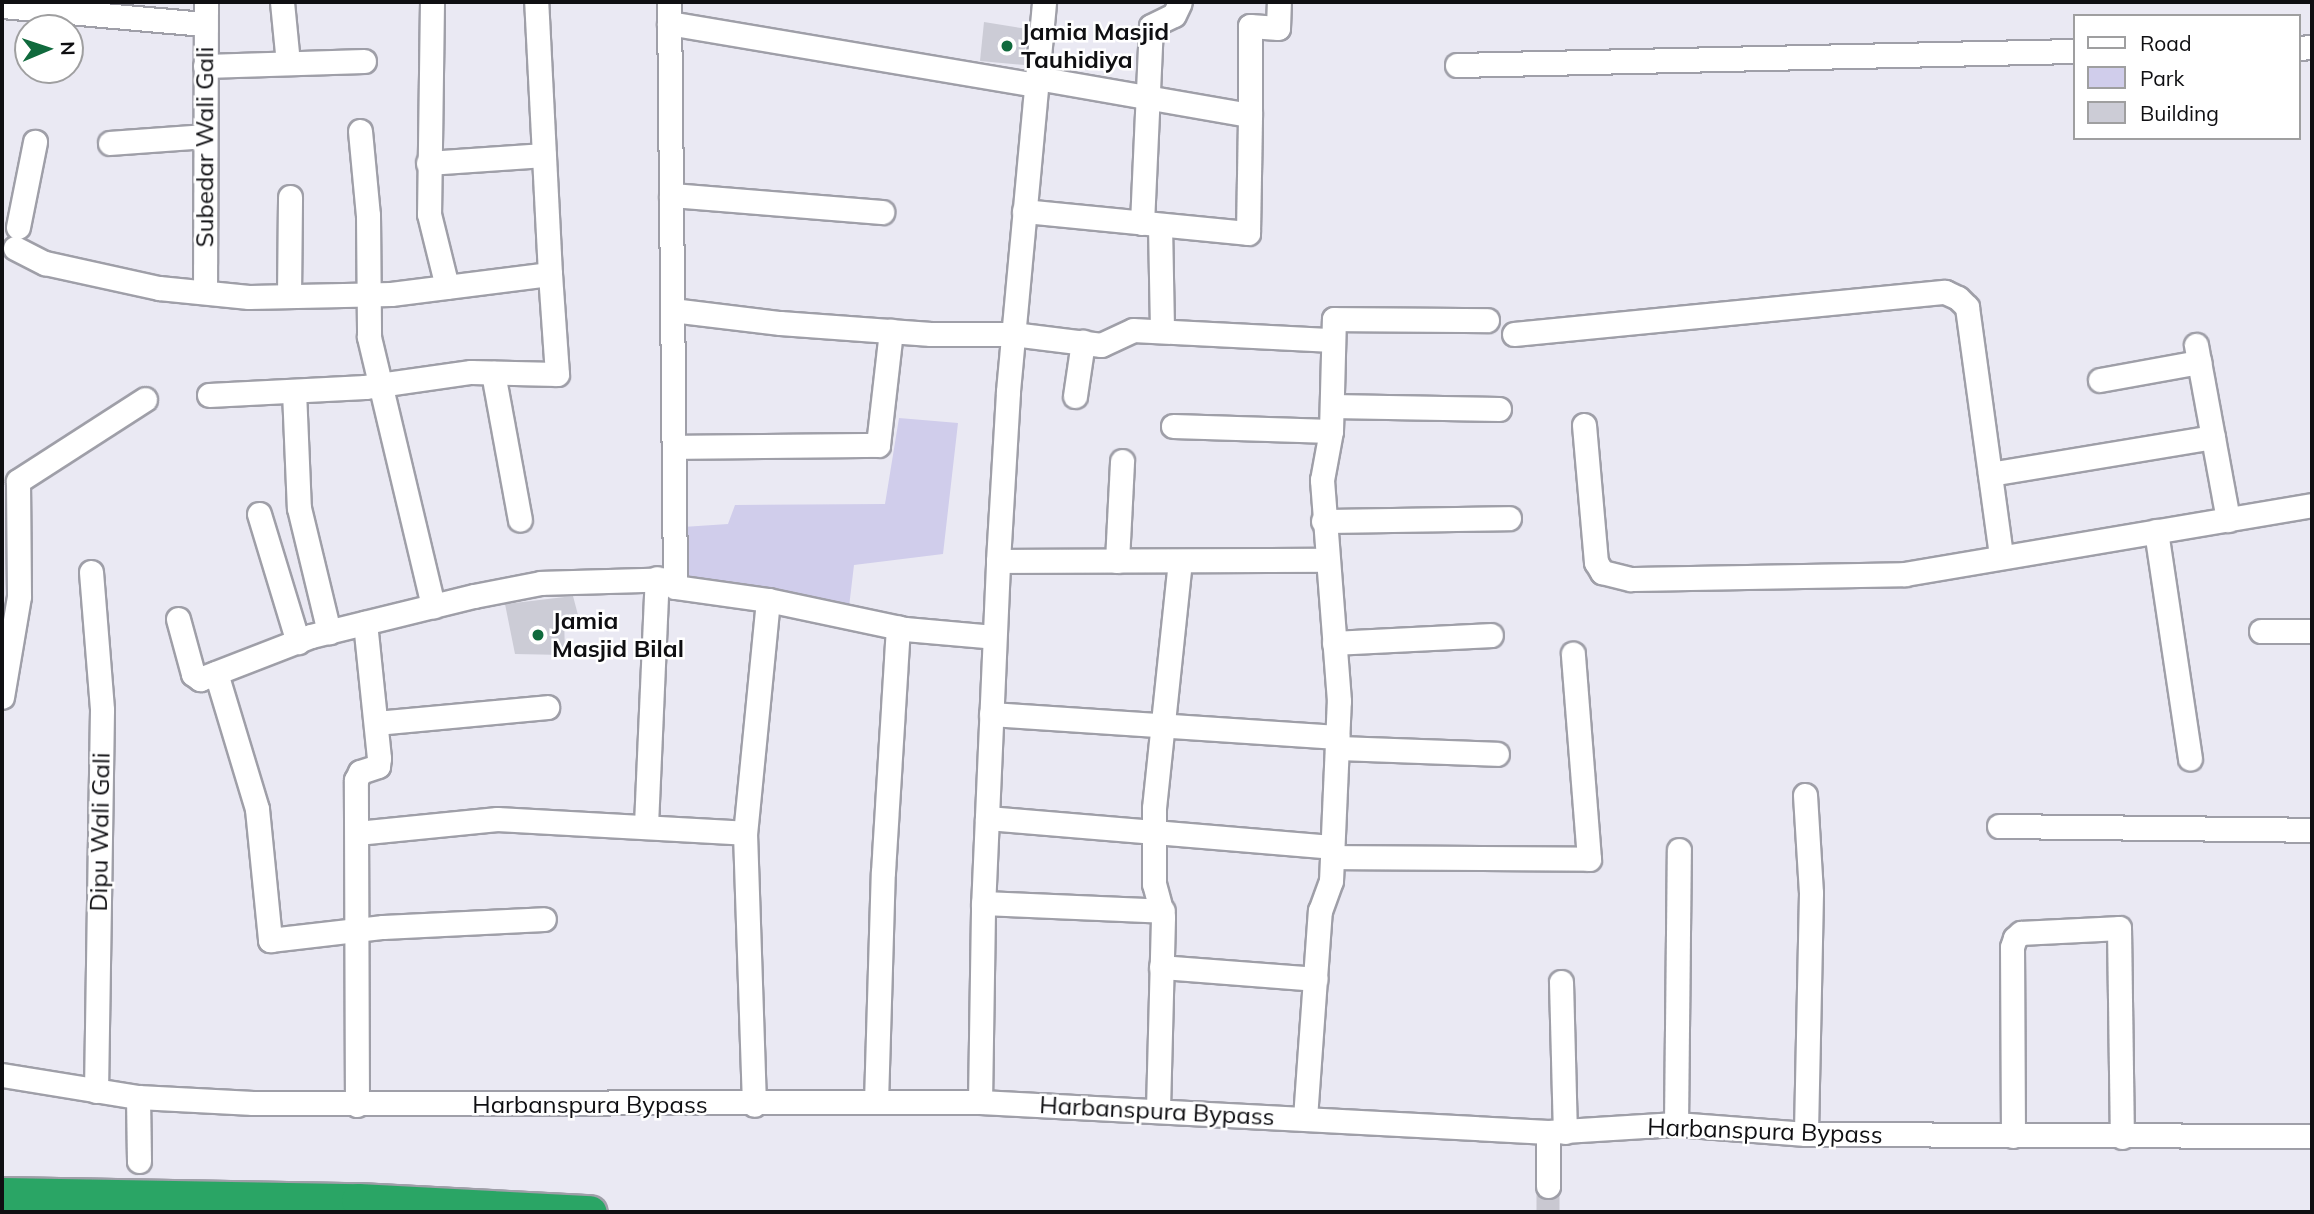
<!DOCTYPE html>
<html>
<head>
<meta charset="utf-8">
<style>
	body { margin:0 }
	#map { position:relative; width:2314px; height:1214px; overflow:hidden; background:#eae9f3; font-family:Mulish,sans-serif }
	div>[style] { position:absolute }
	.green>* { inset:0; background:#d0cdeb }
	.building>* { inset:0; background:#ccccd6 }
	.minor-tunnel>* { height:23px; margin-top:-11.5px; transform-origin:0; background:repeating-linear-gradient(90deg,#c9c8d1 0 23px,transparent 0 34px) }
	.roads { filter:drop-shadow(2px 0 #9f9fa8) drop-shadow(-2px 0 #9f9fa8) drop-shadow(0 2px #9f9fa8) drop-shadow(0 -2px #9f9fa8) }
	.minor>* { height:23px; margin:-11.5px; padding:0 11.5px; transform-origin:11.5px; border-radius:11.5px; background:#fff }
	.highway>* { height:33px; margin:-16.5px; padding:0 16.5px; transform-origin:16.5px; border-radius:16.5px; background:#2aa565 }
	.dots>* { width:19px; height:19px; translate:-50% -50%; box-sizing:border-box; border:4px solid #fff; border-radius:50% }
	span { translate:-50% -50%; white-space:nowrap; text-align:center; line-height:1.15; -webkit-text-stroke:5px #fff; paint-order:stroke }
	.poi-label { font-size:24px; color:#0f0f12; font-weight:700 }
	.left { translate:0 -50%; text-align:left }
	.street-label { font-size:24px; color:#0f0f12 }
	.frame { position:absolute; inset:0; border:4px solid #0f0f12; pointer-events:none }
	.legend { position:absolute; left:2073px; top:14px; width:228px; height:126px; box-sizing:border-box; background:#fff; border:2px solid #9f9fa0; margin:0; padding:9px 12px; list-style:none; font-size:21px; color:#0f0f12 }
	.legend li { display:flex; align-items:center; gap:14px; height:35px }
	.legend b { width:35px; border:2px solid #9f9fa0 }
	.north { position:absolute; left:14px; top:14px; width:70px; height:70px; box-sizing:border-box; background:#fff; border:2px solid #9f9fa0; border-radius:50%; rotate:88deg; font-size:19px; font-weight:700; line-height:28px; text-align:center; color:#0f0f12 }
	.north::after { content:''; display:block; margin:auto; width:24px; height:32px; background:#106a3d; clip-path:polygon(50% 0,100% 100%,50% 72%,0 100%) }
</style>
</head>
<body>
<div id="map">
	<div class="green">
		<i style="clip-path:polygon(899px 418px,958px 423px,943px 554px,854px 565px,849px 607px,686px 575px,683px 527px,728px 524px,735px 505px,885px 504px)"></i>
	</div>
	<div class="building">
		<i style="clip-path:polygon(984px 22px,1027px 29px,1024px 65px,980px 61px)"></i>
		<i style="clip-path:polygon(573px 596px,578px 615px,564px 616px,565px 655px,515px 654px,505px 604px)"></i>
	</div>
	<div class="minor-tunnel">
		<i style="left:1548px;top:1212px;width:26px;rotate:-90deg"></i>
	</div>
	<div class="roads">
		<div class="minor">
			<i style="left:282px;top:2px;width:61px;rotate:84.4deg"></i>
			<i style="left:432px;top:2px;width:212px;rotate:90.8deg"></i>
			<i style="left:429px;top:214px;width:75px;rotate:76.1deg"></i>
			<i style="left:669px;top:2px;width:585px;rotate:89.41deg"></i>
			<i style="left:675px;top:587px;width:94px;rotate:8deg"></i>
			<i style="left:768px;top:600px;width:234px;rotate:95.6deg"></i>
			<i style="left:745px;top:833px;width:272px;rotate:88.1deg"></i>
			<i style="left:2px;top:6px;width:204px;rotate:5.1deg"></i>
			<i style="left:669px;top:23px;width:372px;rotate:9.6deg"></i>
			<i style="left:2298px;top:48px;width:14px;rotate:-4deg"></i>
			<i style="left:1457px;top:65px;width:617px;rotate:-1.3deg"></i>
			<i style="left:205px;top:66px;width:159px;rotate:-1.8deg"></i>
			<i style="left:1037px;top:78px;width:216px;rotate:9.9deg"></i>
			<i style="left:1250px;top:115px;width:89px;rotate:-90deg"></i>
			<i style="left:1250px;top:26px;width:28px;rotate:4deg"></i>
			<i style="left:1278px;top:28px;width:26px;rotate:-88deg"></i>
			<i style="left:360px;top:131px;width:84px;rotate:84.6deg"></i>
			<i style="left:368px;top:215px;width:122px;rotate:89.5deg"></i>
			<i style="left:369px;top:337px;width:277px;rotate:76.6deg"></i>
			<i style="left:110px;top:143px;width:95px;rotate:-4.2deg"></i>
			<i style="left:428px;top:163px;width:116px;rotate:-3.9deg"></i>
			<i style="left:671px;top:195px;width:212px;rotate:4.6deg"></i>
			<i style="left:1024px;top:211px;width:225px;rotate:5.6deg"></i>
			<i style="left:1248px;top:233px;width:118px;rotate:-89deg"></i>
			<i style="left:1142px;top:223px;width:197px;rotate:-87.4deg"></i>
			<i style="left:1151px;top:26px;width:25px;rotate:-26deg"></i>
			<i style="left:1174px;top:15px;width:14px;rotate:-65deg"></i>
			<i style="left:1160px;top:225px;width:105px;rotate:88.9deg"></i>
			<i style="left:18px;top:227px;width:87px;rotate:-78.7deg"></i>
			<i style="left:15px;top:248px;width:34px;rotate:27deg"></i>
			<i style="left:45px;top:263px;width:117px;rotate:12.4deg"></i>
			<i style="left:159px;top:288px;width:90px;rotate:5.7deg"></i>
			<i style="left:249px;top:297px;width:142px;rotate:-1.2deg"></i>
			<i style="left:391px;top:294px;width:160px;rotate:-7.2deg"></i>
			<i style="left:550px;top:274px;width:272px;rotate:-92.9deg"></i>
			<i style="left:205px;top:292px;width:290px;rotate:-89.8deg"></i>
			<i style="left:289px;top:296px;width:99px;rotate:-89.4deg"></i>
			<i style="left:672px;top:310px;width:109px;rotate:6.9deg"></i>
			<i style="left:780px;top:323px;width:151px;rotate:4.2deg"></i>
			<i style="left:931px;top:334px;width:82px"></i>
			<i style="left:1013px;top:334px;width:89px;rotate:7.1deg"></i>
			<i style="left:1101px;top:345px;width:35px;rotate:-25deg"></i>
			<i style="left:1133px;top:330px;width:200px;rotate:2.9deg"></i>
			<i style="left:1514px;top:334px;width:433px;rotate:-5.6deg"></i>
			<i style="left:1945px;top:292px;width:14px;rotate:25deg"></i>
			<i style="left:1958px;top:298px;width:13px;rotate:45deg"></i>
			<i style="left:1967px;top:307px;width:251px;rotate:82.2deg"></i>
			<i style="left:2196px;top:345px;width:178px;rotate:79.6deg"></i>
			<i style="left:493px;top:373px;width:149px;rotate:79.6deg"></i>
			<i style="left:2100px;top:380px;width:101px;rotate:-10.3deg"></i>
			<i style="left:294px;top:391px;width:117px;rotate:87.6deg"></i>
			<i style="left:299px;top:508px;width:128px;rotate:76.4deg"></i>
			<i style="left:209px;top:395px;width:156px;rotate:-2.9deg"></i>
			<i style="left:365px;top:387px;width:107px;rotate:-8.1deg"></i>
			<i style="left:471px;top:372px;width:86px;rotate:1.3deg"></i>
			<i style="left:557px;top:374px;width:100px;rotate:-94deg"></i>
			<i style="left:1075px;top:396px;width:55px;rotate:-81.6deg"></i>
			<i style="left:1332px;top:406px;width:167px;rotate:1deg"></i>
			<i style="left:1584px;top:425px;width:138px;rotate:85deg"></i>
			<i style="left:1596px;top:562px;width:12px;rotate:59deg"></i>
			<i style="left:1602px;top:572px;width:30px;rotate:14deg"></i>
			<i style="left:1631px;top:579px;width:274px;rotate:-1deg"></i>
			<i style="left:1905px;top:574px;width:413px;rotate:-9.6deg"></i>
			<i style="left:1173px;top:426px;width:158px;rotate:1.8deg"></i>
			<i style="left:674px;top:447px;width:204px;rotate:-0.6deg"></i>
			<i style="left:878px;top:445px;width:115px;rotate:-83.5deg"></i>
			<i style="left:1990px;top:474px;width:226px;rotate:-9.4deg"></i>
			<i style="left:259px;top:514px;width:134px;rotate:73.1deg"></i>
			<i style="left:1323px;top:521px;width:186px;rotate:-0.9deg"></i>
			<i style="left:2156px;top:531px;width:230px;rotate:81.5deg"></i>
			<i style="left:998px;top:561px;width:328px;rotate:-0.2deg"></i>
			<i style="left:1117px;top:561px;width:100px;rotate:-87.1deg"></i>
			<i style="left:91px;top:572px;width:138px;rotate:85.4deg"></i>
			<i style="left:102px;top:710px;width:381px;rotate:90.9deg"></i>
			<i style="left:768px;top:600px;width:140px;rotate:12deg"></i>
			<i style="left:905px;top:629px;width:89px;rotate:5.1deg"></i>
			<i style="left:178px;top:619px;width:57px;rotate:74.7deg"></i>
			<i style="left:193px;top:674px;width:9px;rotate:36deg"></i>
			<i style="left:200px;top:679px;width:119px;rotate:-21.2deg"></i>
			<i style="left:311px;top:636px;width:168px;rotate:-13.8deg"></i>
			<i style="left:474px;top:596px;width:68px;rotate:-11deg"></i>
			<i style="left:541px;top:583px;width:134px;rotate:-1.7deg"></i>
			<i style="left:2261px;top:631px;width:51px"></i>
			<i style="left:1334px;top:643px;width:157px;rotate:-2.9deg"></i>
			<i style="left:216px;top:673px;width:142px;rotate:73.2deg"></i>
			<i style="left:257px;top:809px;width:132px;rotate:84.3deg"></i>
			<i style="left:270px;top:940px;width:114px;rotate:-6.6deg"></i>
			<i style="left:383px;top:927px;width:161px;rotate:-2.8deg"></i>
			<i style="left:2px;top:697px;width:102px;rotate:-80.4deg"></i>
			<i style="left:19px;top:596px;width:115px;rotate:-90.5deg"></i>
			<i style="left:18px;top:481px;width:151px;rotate:-32.8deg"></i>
			<i style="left:991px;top:714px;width:347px;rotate:3.8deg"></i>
			<i style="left:376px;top:723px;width:172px;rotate:-5.3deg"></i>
			<i style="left:1337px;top:748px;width:160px;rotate:2.1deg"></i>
			<i style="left:1805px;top:795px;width:98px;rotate:86.5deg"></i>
			<i style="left:1811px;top:893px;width:241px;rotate:91.2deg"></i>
			<i style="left:987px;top:818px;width:346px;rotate:4.8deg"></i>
			<i style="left:646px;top:825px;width:247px;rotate:-87.5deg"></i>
			<i style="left:1999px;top:826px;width:313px;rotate:0.7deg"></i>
			<i style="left:357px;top:833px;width:141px;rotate:-5.7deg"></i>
			<i style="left:497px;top:819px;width:248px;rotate:3.2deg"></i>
			<i style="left:1332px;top:857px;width:257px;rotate:0.4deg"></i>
			<i style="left:1589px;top:859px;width:206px;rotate:-94.5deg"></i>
			<i style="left:983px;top:903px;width:180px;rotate:2.5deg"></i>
			<i style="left:1161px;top:967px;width:155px;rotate:4.4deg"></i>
			<i style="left:1561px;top:982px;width:150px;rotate:88.5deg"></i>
			<i style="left:2px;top:1075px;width:138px;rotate:9.2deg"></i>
			<i style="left:138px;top:1097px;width:115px;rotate:3deg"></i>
			<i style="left:253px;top:1103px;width:727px;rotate:-0.08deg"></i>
			<i style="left:980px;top:1102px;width:569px;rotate:3.02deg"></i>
			<i style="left:1548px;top:1132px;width:128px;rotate:-3.6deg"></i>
			<i style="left:1676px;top:1124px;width:130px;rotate:4.4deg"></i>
			<i style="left:1806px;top:1134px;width:506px;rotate:0.23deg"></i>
			<i style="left:138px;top:1097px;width:64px;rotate:89.1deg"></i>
			<i style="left:876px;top:1102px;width:230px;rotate:-88.3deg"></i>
			<i style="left:883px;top:872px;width:245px;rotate:-86.5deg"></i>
			<i style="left:980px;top:1102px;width:194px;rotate:-89.1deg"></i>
			<i style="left:983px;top:908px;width:347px;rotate:-87.5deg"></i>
			<i style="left:998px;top:561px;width:170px;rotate:-86.6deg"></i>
			<i style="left:1008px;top:391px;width:391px;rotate:-84.7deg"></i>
			<i style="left:357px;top:1105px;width:325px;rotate:-90.2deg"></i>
			<i style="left:356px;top:780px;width:9px;rotate:-63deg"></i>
			<i style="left:360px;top:772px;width:19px;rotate:-18deg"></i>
			<i style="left:378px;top:766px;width:8px;rotate:-83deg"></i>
			<i style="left:379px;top:758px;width:136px;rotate:-95.9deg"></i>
			<i style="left:1158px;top:1109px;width:192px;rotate:-88.5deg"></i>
			<i style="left:1163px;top:917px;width:34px;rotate:-105deg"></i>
			<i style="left:1154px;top:884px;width:76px;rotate:-90deg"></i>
			<i style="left:1154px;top:808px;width:248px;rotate:-84deg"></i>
			<i style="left:1305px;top:1118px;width:208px;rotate:-85.9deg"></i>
			<i style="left:1320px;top:911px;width:32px;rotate:-70deg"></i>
			<i style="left:1331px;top:881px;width:180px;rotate:-87.5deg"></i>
			<i style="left:1339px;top:701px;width:222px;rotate:-94.4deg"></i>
			<i style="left:1322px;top:480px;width:50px;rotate:-79.6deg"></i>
			<i style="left:1331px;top:431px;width:112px;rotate:-88.5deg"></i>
			<i style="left:1334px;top:319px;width:153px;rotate:0.4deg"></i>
			<i style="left:1676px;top:1124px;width:274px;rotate:-89.4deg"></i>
			<i style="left:2013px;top:1136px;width:189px;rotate:-90.3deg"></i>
			<i style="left:2012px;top:947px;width:9px;rotate:-72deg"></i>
			<i style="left:2015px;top:938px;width:8px;rotate:-40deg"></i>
			<i style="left:2021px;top:933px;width:98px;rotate:-2.9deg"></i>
			<i style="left:2119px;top:928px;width:209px;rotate:89.2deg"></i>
			<i style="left:1548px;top:1186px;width:54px;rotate:-90deg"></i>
		</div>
		<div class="highway">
			<i style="left:2px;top:1194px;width:356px;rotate:1deg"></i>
			<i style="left:358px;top:1200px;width:232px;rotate:3deg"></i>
		</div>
	</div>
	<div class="dots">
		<i style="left:1007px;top:46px;background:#106a3d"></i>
		<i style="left:538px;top:635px;background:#106a3d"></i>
	</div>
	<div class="poi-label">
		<span class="left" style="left:1021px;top:46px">Jamia Masjid<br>Tauhidiya</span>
		<span class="left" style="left:552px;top:635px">Jamia<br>Masjid Bilal</span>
	</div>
	<div class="street-label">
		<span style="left:205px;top:147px;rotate:-90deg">Subedar Wali Gali</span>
		<span style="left:100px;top:832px;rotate:-89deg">Dipu Wali Gali</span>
		<span style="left:590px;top:1105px">Harbanspura Bypass</span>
		<span style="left:1157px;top:1111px;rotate:3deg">Harbanspura Bypass</span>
		<span style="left:1765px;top:1131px;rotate:2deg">Harbanspura Bypass</span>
	</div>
	<div class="frame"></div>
	<ul class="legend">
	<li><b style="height:9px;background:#fff"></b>Road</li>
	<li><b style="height:19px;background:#d0cdeb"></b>Park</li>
	<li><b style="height:19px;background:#ccccd6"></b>Building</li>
	</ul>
	<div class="north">N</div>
</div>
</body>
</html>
